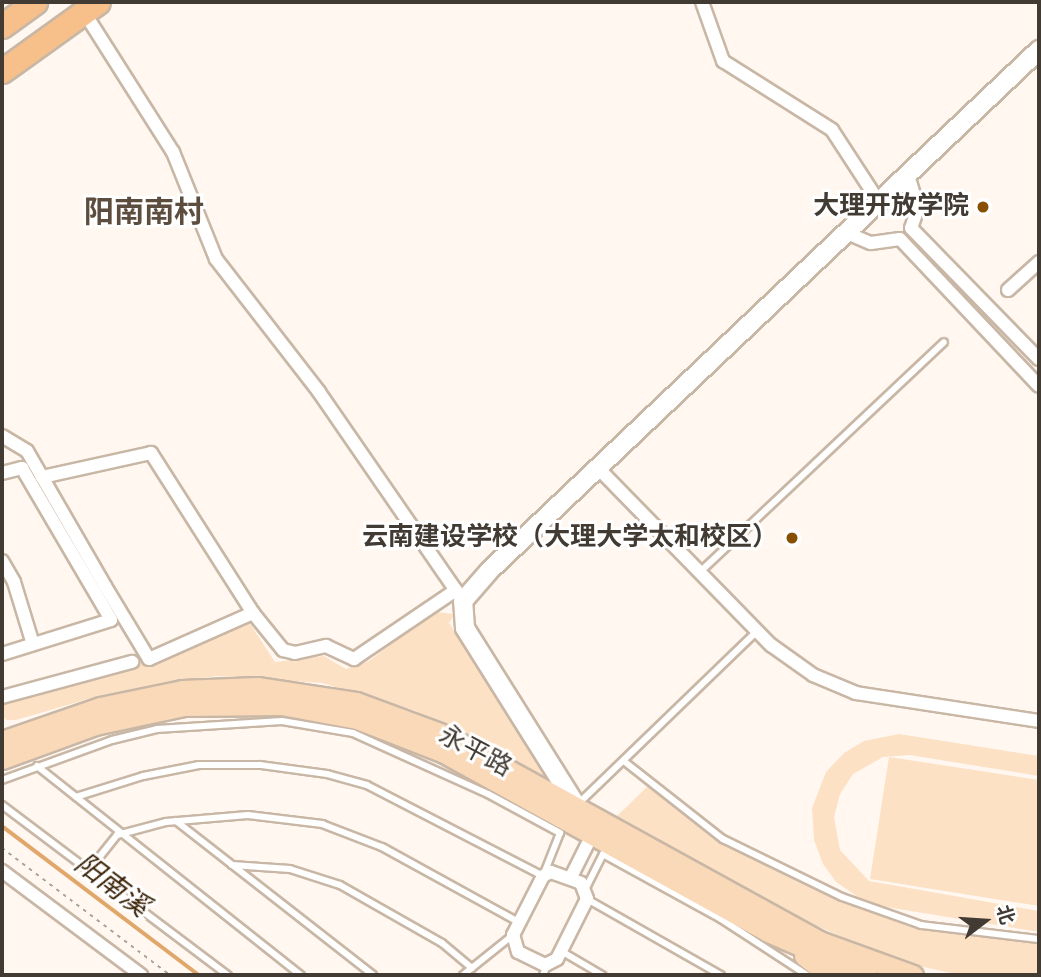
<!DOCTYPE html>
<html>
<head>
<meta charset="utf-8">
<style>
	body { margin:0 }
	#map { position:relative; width:1041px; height:977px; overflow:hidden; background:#fff7f0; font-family:Signika,"Noto Sans SC",sans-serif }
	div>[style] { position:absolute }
	.green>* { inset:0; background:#fde1c5 }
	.stream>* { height:3.5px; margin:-1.75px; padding:0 1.75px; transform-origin:1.75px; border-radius:1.75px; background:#e1a669 }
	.path>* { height:2px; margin-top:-1px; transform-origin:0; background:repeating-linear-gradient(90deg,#aaa29b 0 3.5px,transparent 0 8.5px) }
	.roads { filter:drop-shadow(2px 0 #c9b7a6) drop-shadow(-2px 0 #c9b7a6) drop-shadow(0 2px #c9b7a6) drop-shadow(0 -2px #c9b7a6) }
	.lane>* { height:6px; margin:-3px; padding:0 3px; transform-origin:3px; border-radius:3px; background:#fff }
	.street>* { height:12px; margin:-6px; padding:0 6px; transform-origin:6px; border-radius:6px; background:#fff }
	.secondary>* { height:18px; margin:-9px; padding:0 9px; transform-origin:9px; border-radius:9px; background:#fff }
	.primary>* { height:19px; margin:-9.5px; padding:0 9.5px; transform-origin:9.5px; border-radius:9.5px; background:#fad9b9 }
	.highway>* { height:23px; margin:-11.5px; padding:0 11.5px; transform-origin:11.5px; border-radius:11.5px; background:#f7c08a }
	.dots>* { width:19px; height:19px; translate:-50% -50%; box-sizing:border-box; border:4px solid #fff; border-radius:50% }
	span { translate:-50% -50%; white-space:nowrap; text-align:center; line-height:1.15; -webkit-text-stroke:6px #fff; paint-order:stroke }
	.poi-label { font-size:26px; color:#423b34; font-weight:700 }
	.right { translate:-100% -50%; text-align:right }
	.street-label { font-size:26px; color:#423b34 }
	.water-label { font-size:28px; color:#3b2307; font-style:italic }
	.quarter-label { font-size:30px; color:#5d4d3e; font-weight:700 }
	.frame { position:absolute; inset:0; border:4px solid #423b34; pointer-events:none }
	.north { position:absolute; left:950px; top:886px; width:70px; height:70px; -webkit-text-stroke:5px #fff; paint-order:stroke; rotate:73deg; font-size:19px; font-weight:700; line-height:28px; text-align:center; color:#423b34 }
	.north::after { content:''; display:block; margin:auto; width:24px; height:32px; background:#423b34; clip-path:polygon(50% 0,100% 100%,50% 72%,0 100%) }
</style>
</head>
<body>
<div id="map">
	<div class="green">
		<i style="clip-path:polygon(434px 612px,455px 614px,449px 623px,549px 769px,546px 777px,416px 711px,322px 683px,216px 676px,102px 695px,16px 720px,6px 720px,2px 715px,2px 701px,7px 698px,145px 657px,247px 619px,275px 662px,324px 656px,346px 669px,369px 661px)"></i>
		<i style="clip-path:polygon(899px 734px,1039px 756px,1039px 776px,910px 755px,883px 757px,853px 774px,840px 794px,834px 817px,840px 850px,869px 881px,1039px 911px,1039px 932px,874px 905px,939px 930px,1039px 940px,1039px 975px,960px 975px,896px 961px,806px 921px,617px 816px,649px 785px,738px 845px,864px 901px,836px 882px,823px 864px,814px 840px,812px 808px,826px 772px,844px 753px,864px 741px)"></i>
		<i style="clip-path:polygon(889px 757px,1039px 780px,1039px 906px,870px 879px)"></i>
	</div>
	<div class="stream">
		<i style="left:2px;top:826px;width:247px;rotate:37.1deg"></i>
	</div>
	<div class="path">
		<i style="left:2px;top:848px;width:211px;rotate:37.1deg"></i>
	</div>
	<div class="roads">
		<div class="lane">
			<i style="left:700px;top:572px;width:335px;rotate:-43.3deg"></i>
			<i style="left:625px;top:762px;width:125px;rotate:38.2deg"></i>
			<i style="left:723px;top:839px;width:132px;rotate:26deg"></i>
			<i style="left:842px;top:897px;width:84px;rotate:19.5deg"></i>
			<i style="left:921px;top:925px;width:119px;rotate:6.8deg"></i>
			<i style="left:37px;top:766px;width:337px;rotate:38.4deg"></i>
			<i style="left:2px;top:780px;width:117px;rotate:-20deg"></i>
			<i style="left:112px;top:740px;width:46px;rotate:-13.7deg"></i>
			<i style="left:157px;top:729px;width:125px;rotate:-3.7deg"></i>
			<i style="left:282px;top:721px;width:72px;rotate:9.6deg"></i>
			<i style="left:353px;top:733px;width:148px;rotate:24.3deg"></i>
			<i style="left:488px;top:794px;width:82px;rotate:28.4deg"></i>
			<i style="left:560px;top:833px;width:46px;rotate:111.6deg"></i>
			<i style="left:543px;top:876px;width:198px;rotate:-152.7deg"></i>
			<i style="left:367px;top:785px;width:41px;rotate:-164.6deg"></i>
			<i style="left:327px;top:774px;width:68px;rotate:-172.3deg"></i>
			<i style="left:260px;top:765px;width:61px;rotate:180deg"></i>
			<i style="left:199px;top:765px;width:57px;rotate:168.9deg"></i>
			<i style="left:143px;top:776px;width:70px;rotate:162.6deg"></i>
			<i style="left:578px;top:804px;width:249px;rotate:-44deg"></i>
			<i style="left:2px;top:805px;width:283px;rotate:37deg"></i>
			<i style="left:176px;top:821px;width:250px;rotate:38deg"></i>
			<i style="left:232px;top:865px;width:58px;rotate:3.9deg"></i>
			<i style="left:290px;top:869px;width:52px;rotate:17.7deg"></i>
			<i style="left:340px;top:885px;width:117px;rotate:29.6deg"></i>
			<i style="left:442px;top:943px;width:39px;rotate:40deg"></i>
			<i style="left:89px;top:870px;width:45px;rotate:-51.3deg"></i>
			<i style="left:117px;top:835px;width:51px;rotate:-14.9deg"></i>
			<i style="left:166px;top:822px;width:82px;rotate:-4.9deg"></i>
			<i style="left:248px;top:815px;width:75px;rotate:6.9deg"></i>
			<i style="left:322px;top:824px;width:64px;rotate:21deg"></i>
			<i style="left:382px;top:847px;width:158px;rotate:28.8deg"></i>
			<i style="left:585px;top:890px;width:40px;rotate:-63.4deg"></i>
			<i style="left:603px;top:854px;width:135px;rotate:28.8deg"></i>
			<i style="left:721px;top:919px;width:103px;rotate:33.1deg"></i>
			<i style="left:587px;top:899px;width:154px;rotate:29.6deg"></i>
			<i style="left:561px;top:951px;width:48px;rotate:30.3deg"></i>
			<i style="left:463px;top:975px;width:64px;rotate:-38.7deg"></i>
			<i style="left:543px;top:975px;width:11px;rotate:-68deg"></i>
		</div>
		<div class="street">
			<i style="left:702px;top:2px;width:63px;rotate:70.4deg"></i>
			<i style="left:723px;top:61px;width:129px;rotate:32.3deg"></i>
			<i style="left:832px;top:130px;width:86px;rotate:56.9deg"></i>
			<i style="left:84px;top:12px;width:166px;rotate:57.6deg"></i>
			<i style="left:173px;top:152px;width:115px;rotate:68.1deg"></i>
			<i style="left:216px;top:259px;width:168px;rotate:52.2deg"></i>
			<i style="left:319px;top:392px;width:254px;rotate:55.4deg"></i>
			<i style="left:908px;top:175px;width:34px;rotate:73deg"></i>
			<i style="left:918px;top:208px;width:21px;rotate:109deg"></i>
			<i style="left:911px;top:228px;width:183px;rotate:45.7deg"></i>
			<i style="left:847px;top:233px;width:26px;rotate:23deg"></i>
			<i style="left:871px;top:243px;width:29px;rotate:-8deg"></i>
			<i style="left:900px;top:239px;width:202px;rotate:46.6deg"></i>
			<i style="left:1008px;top:290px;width:42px;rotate:-42.1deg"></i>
			<i style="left:2px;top:436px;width:29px;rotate:31deg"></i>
			<i style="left:27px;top:451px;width:156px;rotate:60deg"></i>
			<i style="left:105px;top:586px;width:85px;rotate:58.9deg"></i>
			<i style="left:149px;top:659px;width:114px;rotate:-23.9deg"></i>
			<i style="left:253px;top:613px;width:190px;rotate:-122.5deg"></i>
			<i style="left:151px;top:453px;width:112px;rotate:167.6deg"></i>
			<i style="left:598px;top:468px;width:248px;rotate:45.7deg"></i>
			<i style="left:771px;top:645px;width:52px;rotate:35.5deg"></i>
			<i style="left:813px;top:675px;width:47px;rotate:22.7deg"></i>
			<i style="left:856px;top:693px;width:185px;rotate:8.7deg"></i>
			<i style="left:2px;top:473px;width:21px;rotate:-14deg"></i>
			<i style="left:22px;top:468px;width:176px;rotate:59.6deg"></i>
			<i style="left:111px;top:620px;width:114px;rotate:162.7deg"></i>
			<i style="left:2px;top:561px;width:24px;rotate:60deg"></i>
			<i style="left:14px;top:582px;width:65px;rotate:73deg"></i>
			<i style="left:253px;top:613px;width:48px;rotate:51deg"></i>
			<i style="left:283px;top:650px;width:12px;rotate:14deg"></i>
			<i style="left:295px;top:653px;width:32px;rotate:-13deg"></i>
			<i style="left:326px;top:646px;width:31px;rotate:25deg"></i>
			<i style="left:354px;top:659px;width:123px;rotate:-34.1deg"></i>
			<i style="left:2px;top:697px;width:135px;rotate:-15.1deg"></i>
			<i style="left:2px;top:871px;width:174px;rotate:36.8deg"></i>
			<i style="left:551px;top:872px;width:32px;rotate:20deg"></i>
			<i style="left:581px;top:883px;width:17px;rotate:69deg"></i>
			<i style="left:587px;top:899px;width:67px;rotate:116.6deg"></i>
			<i style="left:557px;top:959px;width:13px;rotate:153deg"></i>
			<i style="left:545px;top:965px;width:30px;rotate:-154deg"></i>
			<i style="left:518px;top:952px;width:18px;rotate:-106deg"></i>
			<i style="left:513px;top:935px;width:66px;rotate:-63deg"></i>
			<i style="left:543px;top:876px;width:9px;rotate:-27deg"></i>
			<i style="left:571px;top:877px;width:51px;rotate:-63.4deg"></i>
		</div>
		<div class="secondary">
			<i style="left:576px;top:805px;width:209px;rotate:-122.1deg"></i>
			<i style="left:465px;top:628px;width:27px;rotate:-94deg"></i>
			<i style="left:463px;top:601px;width:40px;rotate:-49deg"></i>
			<i style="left:489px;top:571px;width:758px;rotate:-43.45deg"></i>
		</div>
		<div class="primary">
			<i style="left:2px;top:741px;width:104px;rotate:-19.1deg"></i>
			<i style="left:100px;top:707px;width:84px;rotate:-11.7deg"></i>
			<i style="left:182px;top:690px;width:75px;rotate:-2.3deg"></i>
			<i style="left:257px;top:687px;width:100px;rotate:8.6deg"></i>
			<i style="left:356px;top:702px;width:95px;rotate:20.3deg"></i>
			<i style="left:445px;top:735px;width:427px;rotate:28.8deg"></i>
			<i style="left:819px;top:941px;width:100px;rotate:19.9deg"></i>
			<i style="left:2px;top:759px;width:99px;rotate:-20.1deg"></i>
			<i style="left:95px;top:725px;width:91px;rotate:-12.1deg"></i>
			<i style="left:184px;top:706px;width:97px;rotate:-0.6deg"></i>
			<i style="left:281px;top:705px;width:77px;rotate:10.4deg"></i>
			<i style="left:357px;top:719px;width:93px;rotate:21.3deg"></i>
			<i style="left:444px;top:753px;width:370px;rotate:28.9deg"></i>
			<i style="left:768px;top:932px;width:108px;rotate:23.5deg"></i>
			<i style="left:804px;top:956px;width:31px;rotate:37deg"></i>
		</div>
		<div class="highway">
			<i style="left:2px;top:26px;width:41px;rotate:-36deg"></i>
			<i style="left:2px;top:71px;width:118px;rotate:-35.7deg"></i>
		</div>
	</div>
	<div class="dots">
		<i style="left:983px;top:207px;background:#875000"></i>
		<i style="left:792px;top:538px;background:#875000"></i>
	</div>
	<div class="poi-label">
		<span class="right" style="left:969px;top:207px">大理开放学院</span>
		<span class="right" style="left:778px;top:538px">云南建设学校（大理大学太和校区）</span>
	</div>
	<div class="street-label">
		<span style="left:475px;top:752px;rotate:28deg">永平路</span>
	</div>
	<div class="water-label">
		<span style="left:112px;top:885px;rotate:37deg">阳南溪</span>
	</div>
	<div class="quarter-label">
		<span style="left:144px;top:213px">阳南南村</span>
	</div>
	<div class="frame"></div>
	<div class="north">北</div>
</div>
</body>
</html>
